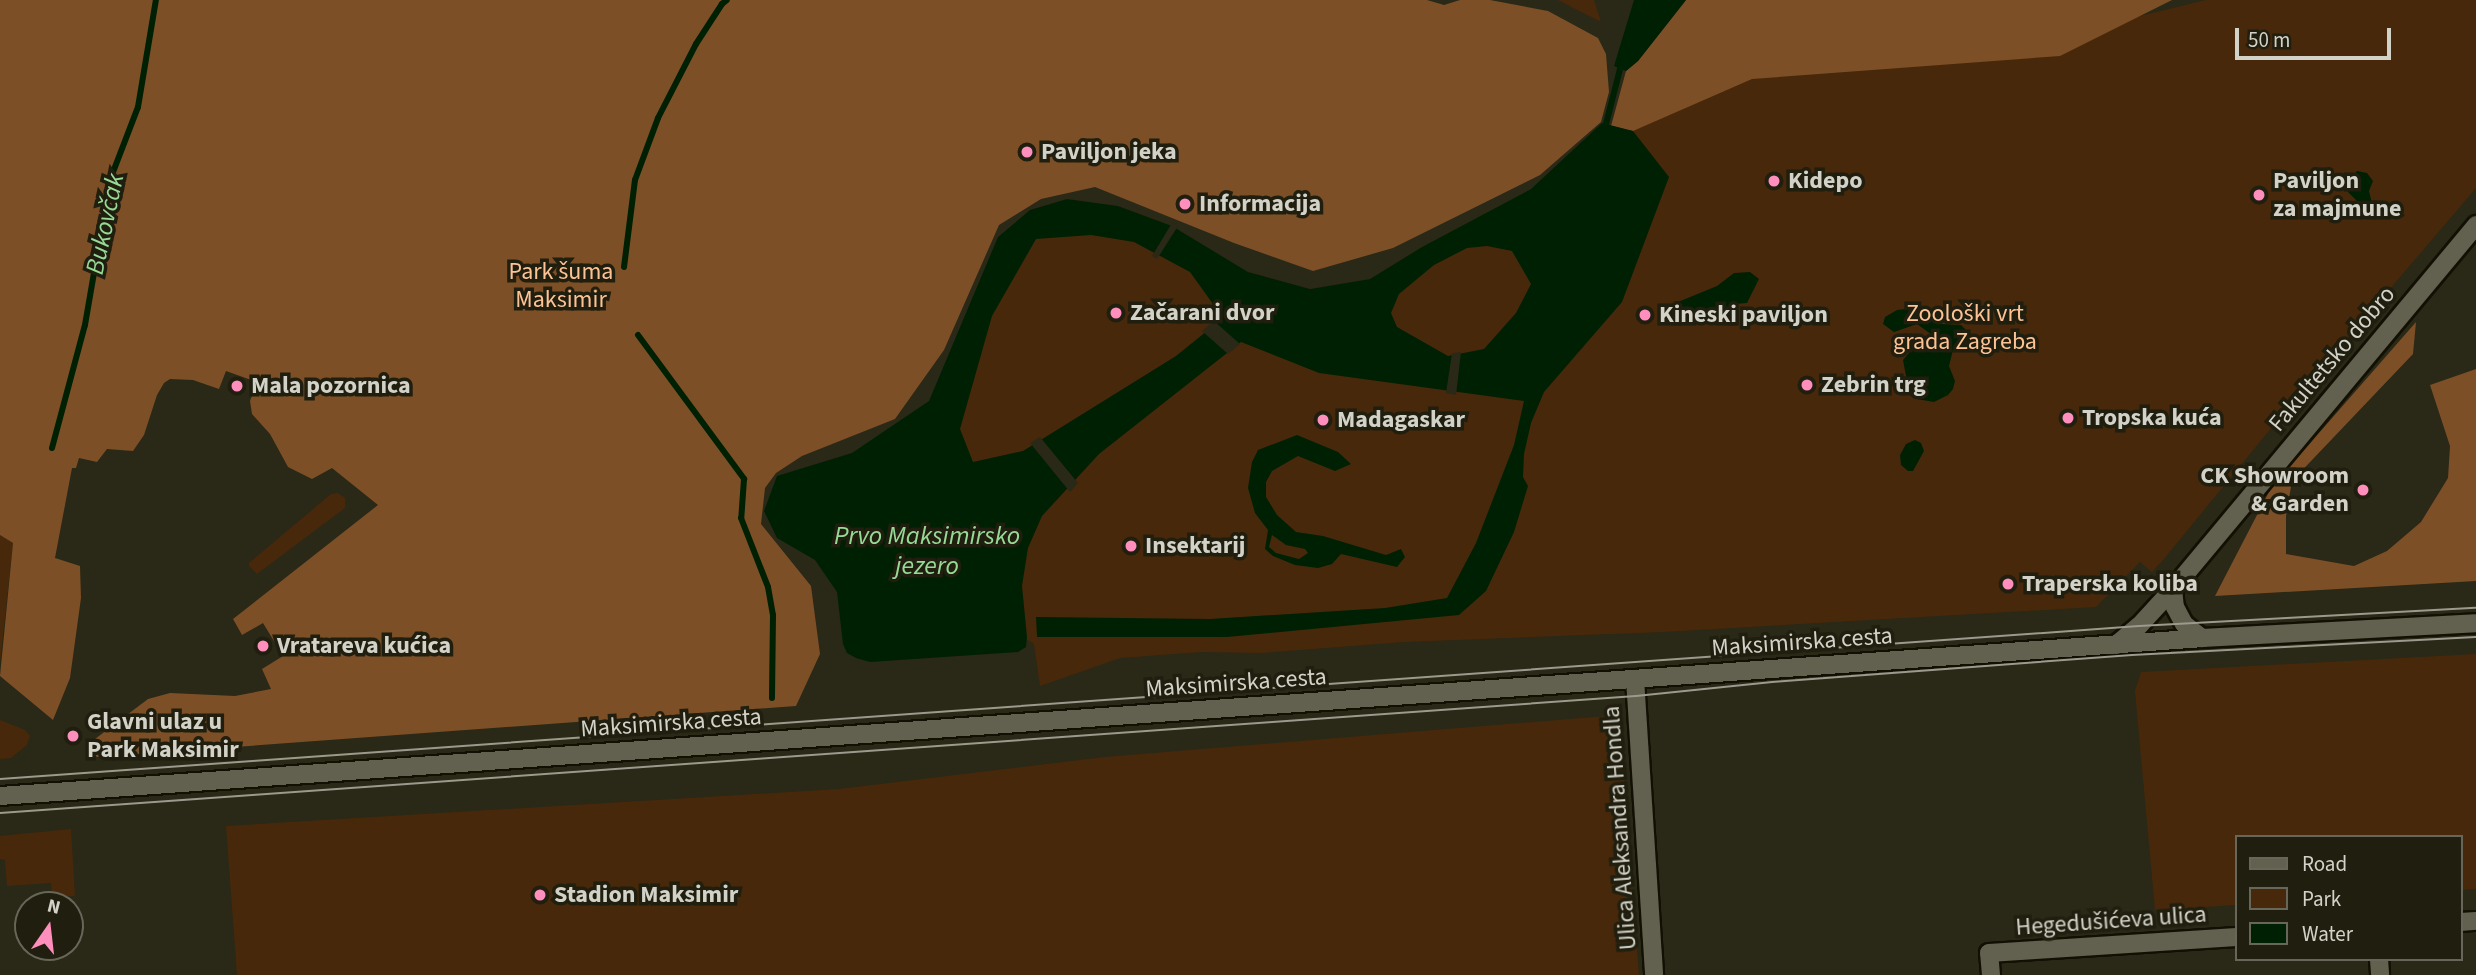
<!DOCTYPE html>
<html>
<head>
<meta charset="utf-8">
<style>
	body { margin:0 }
	#map { position:relative; width:2476px; height:975px; overflow:hidden; background:#2a2817; font-family:"Source Sans 3",sans-serif }
	div>[style] { position:absolute }
	.green>* { inset:0; background:#48280a }
	.forest>* { inset:0; background:#7d4f27 }
	.water>* { inset:0; background:#002003 }
	.pier>* { inset:0; background:#2a2817 }
	.stream>* { height:6px; margin:-3px; padding:0 3px; transform-origin:3px; border-radius:3px; background:#002003 }
	.roads { filter:drop-shadow(2px 0 #121003) drop-shadow(-2px 0 #121003) drop-shadow(0 2px #121003) drop-shadow(0 -2px #121003) }
	.street>* { height:18px; margin:-9px; padding:0 9px; transform-origin:9px; border-radius:9px; background:#62604e }
	.secondary>* { height:18px; margin:-9px; padding:0 9px; transform-origin:9px; border-radius:9px; background:#62604e }
	.tram>* { height:2px; margin:-1px; padding:0 1px; transform-origin:1px; border-radius:1px; background:#9b9a8d }
	.dots>* { width:19px; height:19px; translate:-50% -50%; box-sizing:border-box; border:4px solid #201e0e; border-radius:50% }
	span { translate:-50% -50%; white-space:nowrap; text-align:center; line-height:1.15; -webkit-text-stroke:7px #201e0e; paint-order:stroke }
	.poi-label { font-size:24px; color:#d3d2c8; font-weight:700 }
	.left { translate:0 -50%; text-align:left }
	.right { translate:-100% -50%; text-align:right }
	.park-label { font-size:24px; color:#fdc395 }
	.street-label { font-size:24px; color:#d3d2c8 }
	.water-label { font-size:26px; color:#97d997; font-style:italic }
	.legend { position:absolute; left:2235px; top:835px; width:228px; height:126px; box-sizing:border-box; background:#201e0e; border:2px solid #686658; margin:0; padding:9px 12px; list-style:none; font-size:21px; color:#d3d2c8 }
	.legend li { display:flex; align-items:center; gap:14px; height:35px }
	.legend b { width:35px; border:2px solid #686658 }
	.north { position:absolute; left:14px; top:891px; width:70px; height:70px; box-sizing:border-box; background:#201e0e; border:2px solid #686658; border-radius:50%; rotate:14deg; font-size:19px; font-weight:700; line-height:28px; text-align:center; color:#d3d2c8 }
	.north::after { content:''; display:block; margin:auto; width:24px; height:32px; background:#fe8ebc; clip-path:polygon(50% 0,100% 100%,50% 72%,0 100%) }
	.scale { position:absolute; left:2235px; top:28px; width:156px; height:32px; box-sizing:border-box; border:4px solid #d3d2c8; border-top:0; padding-left:9px; font-size:21px; line-height:24px; white-space:nowrap; color:#d3d2c8; -webkit-text-stroke:5px #201e0e; paint-order:stroke }
</style>
</head>
<body>
<div id="map">
	<div class="green">
		<i style="clip-path:polygon(1558px 0,1594px 0,1601px 22px)"></i>
		<i style="clip-path:polygon(2206px 0,2476px 0,2476px 188px,2272px 427px,2163px 560px,2152px 572px,2140px 562px,2096px 607px,1663px 632px,1404px 642px,1261px 653px,1201px 652px,1120px 658px,1040px 686px,1034px 644px,1020px 635px,937px 437px,967px 315px,998px 237px,1030px 210px,1067px 199px,1118px 206px,1172px 226px,1248px 272px,1310px 289px,1370px 279px,1422px 247px,1531px 189px,1602px 123px,1611px 126px,1745px 59px,2103px 25px)"></i>
		<i style="clip-path:polygon(338px 493px,345px 498px,345px 508px,257px 574px,249px 566px,249px 563px,331px 494px)"></i>
		<i style="clip-path:polygon(0 535px,13px 543px,0 663px)"></i>
		<i style="clip-path:polygon(2476px 654px,2476px 889px,2460px 890px,2460px 837px,2236px 837px,2236px 905px,2155px 910px,2135px 691px,2141px 672px)"></i>
		<i style="clip-path:polygon(1619px 715px,1639px 975px,237px 975px,226px 826px,839px 789px,1105px 757px)"></i>
		<i style="clip-path:polygon(0 720px,25px 730px,30px 736px,27px 745px,11px 758px,0 759px)"></i>
		<i style="clip-path:polygon(71px 829px,75px 896px,52px 897px,51px 883px,7px 886px,5px 860px,0 859px,0 836px)"></i>
	</div>
	<div class="forest">
		<i style="clip-path:polygon(0 0,1427px 0,1444px 5px,1460px 0,1490px 0,1548px 11px,1598px 38px,1606px 54px,1609px 92px,1601px 122px,1540px 175px,1393px 248px,1313px 271px,1234px 243px,1095px 187px,1041px 199px,999px 225px,944px 350px,895px 419px,802px 456px,776px 473px,765px 488px,761px 524px,811px 586px,820px 654px,796px 706px,97px 757px,87px 748px,91px 742px,148px 699px,170px 693px,235px 696px,271px 689px,262px 669px,283px 656px,263px 623px,242px 635px,233px 619px,378px 505px,332px 468px,312px 479px,288px 467px,270px 434px,252px 414px,250px 401px,257px 382px,226px 371px,219px 389px,193px 380px,170px 379px,164px 383px,157px 395px,144px 435px,133px 451px,107px 449px,97px 462px,79px 458px,76px 468px,72px 468px,55px 558px,80px 566px,81px 598px,70px 678px,53px 720px,0 676px,13px 543px,0 535px)"></i>
		<i style="clip-path:polygon(1686px 0,2172px 0,2060px 56px,1752px 79px,1633px 131px,1611px 126px,1626px 71px,1638px 61px)"></i>
		<i style="clip-path:polygon(2416px 322px,2413px 354px,2292px 481px,2286px 516px,2286px 554px,2354px 566px,2387px 551px,2421px 522px,2448px 478px,2450px 446px,2430px 385px,2476px 369px,2476px 581px,2215px 596px,2271px 488px)"></i>
	</div>
	<div class="water">
		<i style="clip-path:polygon(1634px 0,1686px 0,1638px 61px,1626px 71px,1614px 66px)"></i>
		<i style="clip-path:polygon(evenodd,1602px 123px,1633px 131px,1669px 177px,1622px 302px,1544px 392px,1531px 423px,1524px 454px,1523px 477px,1528px 486px,1514px 532px,1486px 591px,1459px 615px,1227px 637px,1037px 637px,1036px 617px,1210px 619px,1385px 608px,1447px 598px,1476px 543px,1514px 445px,1524px 401px,1319px 373px,1241px 342px,1099px 454px,1042px 516px,1028px 548px,1022px 586px,1027px 637px,1026px 647px,1018px 652px,870px 662px,856px 658px,847px 653px,843px 644px,837px 592px,815px 560px,777px 538px,764px 511px,777px 476px,852px 453px,929px 401px,998px 237px,1030px 210px,1067px 199px,1118px 206px,1172px 226px,1248px 272px,1310px 289px,1370px 279px,1422px 247px,1531px 189px,1602px 123px,1091px 235px,1134px 242px,1190px 272px,1223px 318px,1176px 356px,1023px 451px,973px 462px,960px 429px,992px 316px,1036px 239px,1091px 235px,1602px 123px,1487px 246px,1512px 251px,1531px 284px,1516px 313px,1484px 349px,1448px 356px,1397px 327px,1391px 313px,1399px 294px,1434px 265px,1467px 248px,1487px 246px)"></i>
		<i style="clip-path:polygon(2357px 171px,2367px 173px,2373px 181px,2369px 191px,2373px 207px,2366px 216px,2356px 210px,2357px 201px,2348px 192px,2346px 185px)"></i>
		<i style="clip-path:polygon(1750px 272px,1759px 279px,1747px 303px,1735px 304px,1725px 310px,1721px 316px,1688px 322px,1678px 302px,1717px 286px,1734px 273px)"></i>
		<i style="clip-path:polygon(1918px 308px,1931px 312px,1941px 324px,1961px 325px,1968px 332px,1954px 346px,1949px 366px,1955px 381px,1953px 389px,1948px 395px,1934px 402px,1917px 399px,1913px 393px,1908px 387px,1903px 360px,1913px 348px,1932px 349px,1936px 344px,1935px 337px,1917px 324px,1894px 332px,1883px 324px,1885px 317px,1897px 310px)"></i>
		<i style="clip-path:polygon(evenodd,1297px 435px,1338px 452px,1351px 464px,1335px 471px,1298px 456px,1272px 471px,1266px 482px,1266px 497px,1277px 515px,1296px 532px,1323px 536px,1386px 555px,1401px 549px,1405px 557px,1397px 567px,1341px 554px,1332px 564px,1318px 568px,1295px 565px,1273px 556px,1265px 549px,1268px 530px,1255px 513px,1248px 488px,1252px 462px,1258px 450px,1297px 435px,1272px 535px,1286px 545px,1305px 549px,1308px 553px,1299px 559px,1276px 553px,1269px 547px,1272px 535px)"></i>
		<i style="clip-path:polygon(1915px 440px,1921px 443px,1924px 451px,1913px 471px,1908px 471px,1901px 465px,1900px 455px,1906px 444px)"></i>
	</div>
	<div class="pier">
		<i style="clip-path:polygon(1172px 223px,1178px 226px,1157px 259px,1152px 256px)"></i>
		<i style="clip-path:polygon(1214px 321px,1240px 344px,1228px 354px,1202px 331px)"></i>
		<i style="clip-path:polygon(1461px 352px,1456px 395px,1446px 393px,1452px 353px)"></i>
		<i style="clip-path:polygon(1040px 437px,1078px 483px,1070px 492px,1030px 443px)"></i>
	</div>
	<div class="stream">
		<i style="left:1606px;top:124px;width:57px;rotate:-75.7deg"></i>
		<i style="left:624px;top:267px;width:88px;rotate:-82.8deg"></i>
		<i style="left:635px;top:180px;width:66px;rotate:-69.6deg"></i>
		<i style="left:658px;top:118px;width:83px;rotate:-62.8deg"></i>
		<i style="left:696px;top:44px;width:48px;rotate:-57deg"></i>
		<i style="left:722px;top:4px;width:6px;rotate:-39deg"></i>
		<i style="left:638px;top:335px;width:179px;rotate:53.6deg"></i>
		<i style="left:744px;top:479px;width:39px;rotate:94deg"></i>
		<i style="left:741px;top:518px;width:74px;rotate:68.6deg"></i>
		<i style="left:768px;top:587px;width:28px;rotate:80deg"></i>
		<i style="left:773px;top:615px;width:83px;rotate:90.7deg"></i>
		<i style="left:52px;top:448px;width:127px;rotate:-75deg"></i>
		<i style="left:85px;top:325px;width:147px;rotate:-80.2deg"></i>
		<i style="left:110px;top:180px;width:78px;rotate:-69deg"></i>
		<i style="left:138px;top:107px;width:109px;rotate:-80.5deg"></i>
	</div>
	<div class="roads">
		<div class="street">
			<i style="left:2173px;top:589px;width:18px;rotate:84deg"></i>
			<i style="left:2175px;top:607px;width:19px;rotate:62deg"></i>
			<i style="left:2184px;top:624px;width:23px;rotate:38deg"></i>
			<i style="left:2116px;top:645px;width:30px;rotate:-40deg"></i>
			<i style="left:2139px;top:626px;width:50px;rotate:-47.4deg"></i>
			<i style="left:2173px;top:589px;width:474px;rotate:-50.2deg"></i>
			<i style="left:1635px;top:679px;width:297px;rotate:86.3deg"></i>
			<i style="left:2460px;top:922px;width:16px;rotate:-4deg"></i>
			<i style="left:2379px;top:959px;width:16px;rotate:86deg"></i>
			<i style="left:1991px;top:975px;width:22px;rotate:-95deg"></i>
			<i style="left:1989px;top:953px;width:248px;rotate:-3.7deg"></i>
		</div>
		<div class="secondary">
			<i style="left:0;top:796px;width:2208px;rotate:-4.1deg"></i>
			<i style="left:2202px;top:638px;width:274px;rotate:-3.1deg"></i>
		</div>
	</div>
	<div class="tram">
		<i style="left:0;top:779px;width:2144px;rotate:-4.09deg"></i>
		<i style="left:2139px;top:626px;width:337px;rotate:-3.1deg"></i>
		<i style="left:0;top:813px;width:1640px;rotate:-4.09deg"></i>
		<i style="left:1636px;top:696px;width:137px;rotate:-5.9deg"></i>
		<i style="left:1772px;top:682px;width:361px;rotate:-4.3deg"></i>
		<i style="left:2132px;top:655px;width:344px;rotate:-3deg"></i>
	</div>
	<div class="dots">
		<i style="left:1027px;top:152px;background:#fe8ebc"></i>
		<i style="left:1774px;top:181px;background:#fe8ebc"></i>
		<i style="left:2259px;top:195px;background:#fe8ebc"></i>
		<i style="left:1185px;top:204px;background:#fe8ebc"></i>
		<i style="left:1116px;top:313px;background:#fe8ebc"></i>
		<i style="left:1645px;top:315px;background:#fe8ebc"></i>
		<i style="left:1807px;top:385px;background:#fe8ebc"></i>
		<i style="left:237px;top:386px;background:#fe8ebc"></i>
		<i style="left:2068px;top:418px;background:#fe8ebc"></i>
		<i style="left:1323px;top:420px;background:#fe8ebc"></i>
		<i style="left:2363px;top:490px;background:#fe8ebc"></i>
		<i style="left:1131px;top:546px;background:#fe8ebc"></i>
		<i style="left:2008px;top:584px;background:#fe8ebc"></i>
		<i style="left:263px;top:646px;background:#fe8ebc"></i>
		<i style="left:73px;top:736px;background:#fe8ebc"></i>
		<i style="left:540px;top:895px;background:#fe8ebc"></i>
	</div>
	<div class="poi-label">
		<span class="left" style="left:1041px;top:152px">Paviljon jeka</span>
		<span class="left" style="left:1788px;top:181px">Kidepo</span>
		<span class="left" style="left:2273px;top:195px">Paviljon<br>za majmune</span>
		<span class="left" style="left:1199px;top:204px">Informacija</span>
		<span class="left" style="left:1130px;top:313px">Začarani dvor</span>
		<span class="left" style="left:1659px;top:315px">Kineski paviljon</span>
		<span class="left" style="left:1821px;top:385px">Zebrin trg</span>
		<span class="left" style="left:251px;top:386px">Mala pozornica</span>
		<span class="left" style="left:2082px;top:418px">Tropska kuća</span>
		<span class="left" style="left:1337px;top:420px">Madagaskar</span>
		<span class="right" style="left:2349px;top:490px">CK Showroom<br>&amp; Garden</span>
		<span class="left" style="left:1145px;top:546px">Insektarij</span>
		<span class="left" style="left:2022px;top:584px">Traperska koliba</span>
		<span class="left" style="left:277px;top:646px">Vratareva kućica</span>
		<span class="left" style="left:87px;top:736px">Glavni ulaz u<br>Park Maksimir</span>
		<span class="left" style="left:554px;top:895px">Stadion Maksimir</span>
	</div>
	<div class="park-label">
		<span style="left:561px;top:286px">Park šuma<br>Maksimir</span>
		<span style="left:1965px;top:328px">Zoološki vrt<br>grada Zagreba</span>
	</div>
	<div class="street-label">
		<span style="left:2332px;top:359px;rotate:-50deg">Fakultetsko dobro</span>
		<span style="left:1802px;top:642px;rotate:-4deg">Maksimirska cesta</span>
		<span style="left:1236px;top:683px;rotate:-4deg">Maksimirska cesta</span>
		<span style="left:671px;top:723px;rotate:-4deg">Maksimirska cesta</span>
		<span style="left:1620px;top:828px;rotate:-94deg">Ulica Aleksandra Hondla</span>
		<span style="left:2111px;top:921px;rotate:-4deg">Hegedušićeva ulica</span>
	</div>
	<div class="water-label">
		<span style="left:105px;top:224px;rotate:-78deg">Bukovčak</span>
		<span style="left:927px;top:551px">Prvo Maksimirsko<br>jezero</span>
	</div>
	<ul class="legend">
	<li><b style="height:9px;background:#62604e"></b>Road</li>
	<li><b style="height:19px;background:#48280a"></b>Park</li>
	<li><b style="height:19px;background:#002003"></b>Water</li>
	</ul>
	<div class="north">N</div>
	<div class="scale">50 m</div>
</div>
</body>
</html>
